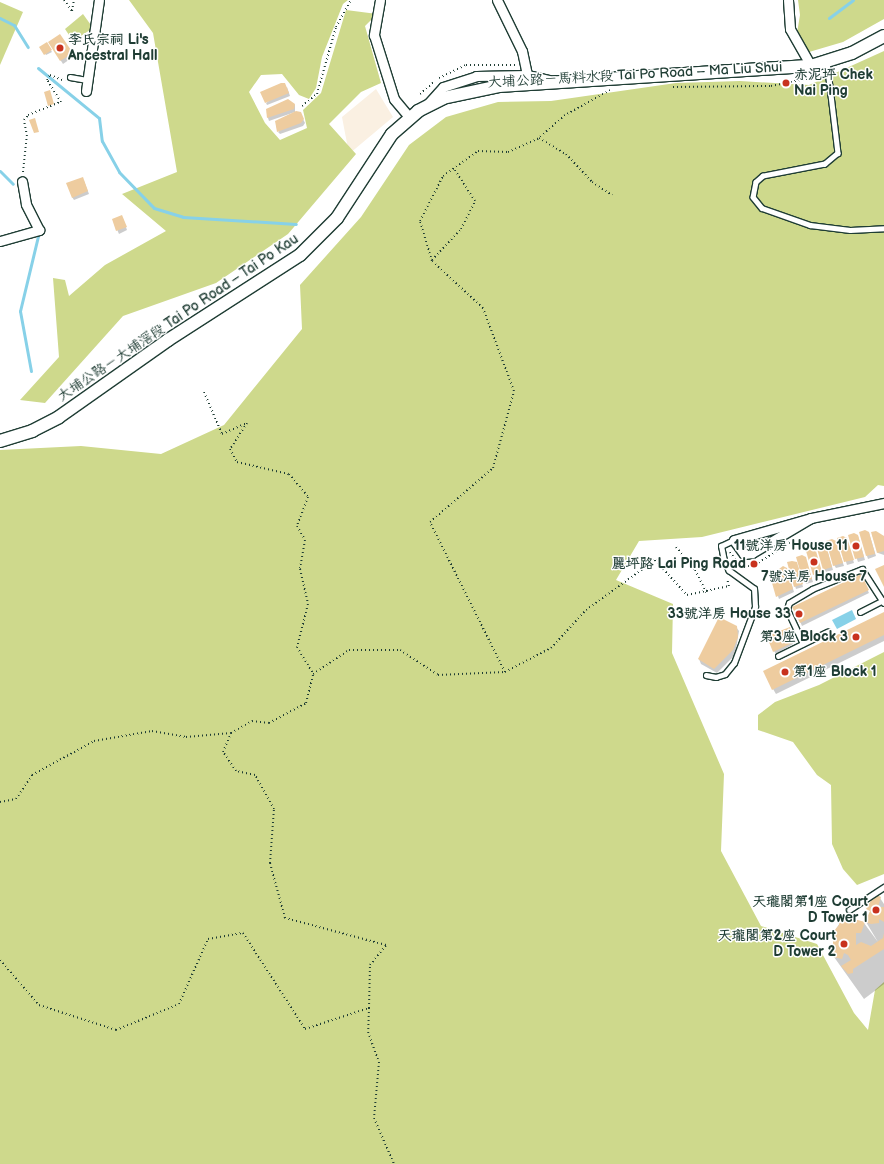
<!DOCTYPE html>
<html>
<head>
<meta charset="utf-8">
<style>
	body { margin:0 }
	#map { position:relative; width:884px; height:1164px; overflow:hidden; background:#fff; font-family:"Balsamiq Sans","LXGW WenKai TC",sans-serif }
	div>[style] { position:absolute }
	.built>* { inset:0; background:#faf0e2 }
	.green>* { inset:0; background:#ced98c }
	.water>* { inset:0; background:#87d1e8 }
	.shadow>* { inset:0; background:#0003 }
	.stream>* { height:3px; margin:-1.5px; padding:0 1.5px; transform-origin:1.5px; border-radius:1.5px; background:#87d1e8 }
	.building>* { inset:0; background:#eecc9f }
	.path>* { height:2px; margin-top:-1px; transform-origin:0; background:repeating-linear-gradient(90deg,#1f3d34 0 1px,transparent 0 4px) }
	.roads { filter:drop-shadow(1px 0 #1f3d34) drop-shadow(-1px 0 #1f3d34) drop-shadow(0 1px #1f3d34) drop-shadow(0 -1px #1f3d34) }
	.lane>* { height:4.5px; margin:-2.25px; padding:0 2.25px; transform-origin:2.25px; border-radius:2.25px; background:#fff }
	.street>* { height:9px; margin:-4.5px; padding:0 4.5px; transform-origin:4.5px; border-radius:4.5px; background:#fff }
	.secondary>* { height:12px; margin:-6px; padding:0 6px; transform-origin:6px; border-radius:6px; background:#fff }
	.dots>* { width:11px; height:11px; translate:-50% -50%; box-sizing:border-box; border:2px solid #fff; border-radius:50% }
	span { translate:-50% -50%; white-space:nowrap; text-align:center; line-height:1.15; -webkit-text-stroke:3px #fff; paint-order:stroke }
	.poi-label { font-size:14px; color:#1f3d34; font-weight:700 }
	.left { translate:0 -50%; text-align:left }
	.right { translate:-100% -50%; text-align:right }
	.street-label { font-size:14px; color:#1f3d34 }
</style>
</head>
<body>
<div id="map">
	<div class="built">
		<i style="clip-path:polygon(376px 89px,393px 117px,349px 154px,342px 117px)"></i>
	</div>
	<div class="green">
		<i style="clip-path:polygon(129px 0,348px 0,343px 4px,322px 57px,316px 88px,309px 99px,299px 95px,282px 74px,261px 75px,249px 92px,265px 123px,280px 140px,307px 128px,303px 110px,321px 93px,346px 10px,377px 14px,365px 26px,381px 83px,361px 92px,329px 124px,356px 154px,288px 234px,216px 283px,123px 316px,45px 403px,20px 400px,59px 357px,53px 278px,65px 280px,69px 296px,105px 265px,166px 231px,122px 194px,177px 172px,153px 33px)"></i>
		<i style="clip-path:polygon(798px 0,884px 0,884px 19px,843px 42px,809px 52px,797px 33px,800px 15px)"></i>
		<i style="clip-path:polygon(0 2px,23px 12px,0 65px)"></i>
		<i style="clip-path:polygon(83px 14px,93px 28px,73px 41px,65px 29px)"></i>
		<i style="clip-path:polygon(884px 51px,884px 486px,878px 485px,865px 497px,702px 537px,639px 541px,616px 580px,673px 604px,672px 653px,724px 774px,721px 851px,761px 926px,817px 944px,854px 1013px,868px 1030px,875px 990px,884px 982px,884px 1164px,0 1164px,0 450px,81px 446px,161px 454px,224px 425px,302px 329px,300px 285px,361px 217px,409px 145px,446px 117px,498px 102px,551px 101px,676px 83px,740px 81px,809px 85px)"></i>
		<i style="clip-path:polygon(884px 652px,884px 874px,857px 885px,843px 869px,832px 844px,831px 785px,817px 775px,793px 742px,758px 730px,758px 715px,775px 702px,819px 685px)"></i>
	</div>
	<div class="water">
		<i style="clip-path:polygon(852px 610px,856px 619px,837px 629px,832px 620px)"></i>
	</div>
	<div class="shadow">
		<i style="clip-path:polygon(60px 35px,73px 57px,63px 64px,49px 42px)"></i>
		<i style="clip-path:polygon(46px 44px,52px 52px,46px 55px,41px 47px)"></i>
		<i style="clip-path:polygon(287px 87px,290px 96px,267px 105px,266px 103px)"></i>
		<i style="clip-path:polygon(295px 105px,295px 112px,269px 121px,268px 118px,267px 110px)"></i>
		<i style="clip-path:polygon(300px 113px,305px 123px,303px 126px,280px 134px,278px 132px)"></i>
		<i style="clip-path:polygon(84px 181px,89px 194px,74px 200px,72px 197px)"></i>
		<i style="clip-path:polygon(123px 219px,127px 230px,119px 234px,113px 220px)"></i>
		<i style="clip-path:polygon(869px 533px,876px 556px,868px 559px,867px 556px)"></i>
		<i style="clip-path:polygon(872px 534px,884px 536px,884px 555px,878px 553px)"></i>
		<i style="clip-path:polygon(849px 536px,858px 536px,865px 560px,858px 562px)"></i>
		<i style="clip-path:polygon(839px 539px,847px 539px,854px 563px,847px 565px)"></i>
		<i style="clip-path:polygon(836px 542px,844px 566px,836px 568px,834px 565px)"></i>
		<i style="clip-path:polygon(826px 546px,833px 570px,826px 572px,824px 569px)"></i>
		<i style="clip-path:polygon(815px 552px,823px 575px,815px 578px,814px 575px)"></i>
		<i style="clip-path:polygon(798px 558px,805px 558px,813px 582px,806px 584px)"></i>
		<i style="clip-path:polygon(798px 566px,803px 587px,796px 589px,795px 586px)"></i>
		<i style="clip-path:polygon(788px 572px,794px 592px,779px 599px,771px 576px)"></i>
		<i style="clip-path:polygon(861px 576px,869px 593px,802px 626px,794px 608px)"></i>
		<i style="clip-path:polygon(884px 613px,884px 641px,776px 694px,773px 689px)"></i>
		<i style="clip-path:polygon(736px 627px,739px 631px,735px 655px,717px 673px,701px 664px,699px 659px)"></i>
		<i style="clip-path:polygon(789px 629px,793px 644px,776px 654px,774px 651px)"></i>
		<i style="clip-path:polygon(880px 898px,884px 904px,884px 984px,864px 999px,834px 957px,834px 932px,845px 915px,850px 922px,864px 923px,878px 942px,866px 922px)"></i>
	</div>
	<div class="stream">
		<i style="left:0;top:18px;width:16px;rotate:27deg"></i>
		<i style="left:14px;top:25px;width:26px;rotate:58deg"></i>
		<i style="left:829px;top:18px;width:30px;rotate:-37deg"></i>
		<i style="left:38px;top:68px;width:79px;rotate:39.3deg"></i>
		<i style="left:99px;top:118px;width:23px;rotate:83deg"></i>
		<i style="left:102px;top:141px;width:35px;rotate:61deg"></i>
		<i style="left:119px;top:172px;width:50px;rotate:45.8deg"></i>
		<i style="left:154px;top:208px;width:30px;rotate:17deg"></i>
		<i style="left:183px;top:217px;width:113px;rotate:3.5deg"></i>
		<i style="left:0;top:171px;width:18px;rotate:45deg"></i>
		<i style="left:31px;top:371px;width:61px;rotate:-100.4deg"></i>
		<i style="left:20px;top:311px;width:81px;rotate:-76.5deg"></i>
	</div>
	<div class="building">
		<i style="clip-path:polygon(60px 34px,73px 53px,60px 61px,48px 42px)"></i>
		<i style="clip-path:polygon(47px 42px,52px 50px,44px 55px,39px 47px)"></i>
		<i style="clip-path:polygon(281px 83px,285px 83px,289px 93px,265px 103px,260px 92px)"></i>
		<i style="clip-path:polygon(50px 90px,54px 104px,48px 106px,44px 92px)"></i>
		<i style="clip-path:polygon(288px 99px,295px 104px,294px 109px,267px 118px,266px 109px)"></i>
		<i style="clip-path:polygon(296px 111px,301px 112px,304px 119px,301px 123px,277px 132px,275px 121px)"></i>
		<i style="clip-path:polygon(35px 118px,39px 132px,34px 133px,29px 120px)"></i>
		<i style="clip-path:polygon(83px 177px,88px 191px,72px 198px,66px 183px)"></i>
		<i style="clip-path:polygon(122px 215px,127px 227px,116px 231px,112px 219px)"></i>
		<i style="clip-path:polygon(865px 530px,869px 532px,875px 554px,866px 556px,859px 532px)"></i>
		<i style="clip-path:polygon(876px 531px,884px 536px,884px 551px,877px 553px,871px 532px)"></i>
		<i style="clip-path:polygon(854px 533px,858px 535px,864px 557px,855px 559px,848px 535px)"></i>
		<i style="clip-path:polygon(843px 536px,847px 538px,854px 560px,844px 562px,837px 538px)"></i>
		<i style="clip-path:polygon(832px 539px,836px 541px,843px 563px,833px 566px,826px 541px)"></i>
		<i style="clip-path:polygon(822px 544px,826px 545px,832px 567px,823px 570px,816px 545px)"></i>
		<i style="clip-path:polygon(811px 549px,816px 551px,822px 572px,813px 575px,806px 551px)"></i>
		<i style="clip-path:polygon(802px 555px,806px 557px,812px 579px,803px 581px,796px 557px)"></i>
		<i style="clip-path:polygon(792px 561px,797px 562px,803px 584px,794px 587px,787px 562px)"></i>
		<i style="clip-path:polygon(884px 565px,884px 587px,875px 569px)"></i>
		<i style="clip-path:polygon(783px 566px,787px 568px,793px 589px,776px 597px,770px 576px)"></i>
		<i style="clip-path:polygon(861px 574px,869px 590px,800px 623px,792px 607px)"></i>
		<i style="clip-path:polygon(884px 612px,884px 635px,772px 690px,763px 671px)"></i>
		<i style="clip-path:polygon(719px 617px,737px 626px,738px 637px,733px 650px,714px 669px,698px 659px)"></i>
		<i style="clip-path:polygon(790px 627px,792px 643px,773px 652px,769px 642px,772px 634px)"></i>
		<i style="clip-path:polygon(875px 894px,881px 897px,878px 907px,884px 907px,884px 922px,879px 919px,879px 923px,871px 924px,865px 922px,870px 911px,866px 909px)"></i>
		<i style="clip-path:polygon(839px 914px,846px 914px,847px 922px,854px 919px,865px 922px,861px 933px,856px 933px,856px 945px,861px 942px,871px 946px,883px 938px,884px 933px,884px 949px,853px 969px,853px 973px,848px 974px,841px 966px,851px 960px,848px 955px,844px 953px,842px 959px,833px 957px,833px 932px,839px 925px)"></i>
	</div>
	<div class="path">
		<i style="left:64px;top:0;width:14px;rotate:54deg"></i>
		<i style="left:72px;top:11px;width:11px;rotate:-80deg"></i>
		<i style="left:439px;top:78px;width:30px;rotate:-26deg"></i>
		<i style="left:466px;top:65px;width:50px"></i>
		<i style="left:673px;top:87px;width:98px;rotate:-0.6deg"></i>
		<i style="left:771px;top:86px;width:50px;rotate:-11.5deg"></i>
		<i style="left:610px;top:90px;width:51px;rotate:150.9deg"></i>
		<i style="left:565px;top:115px;width:35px;rotate:139deg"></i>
		<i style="left:539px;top:138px;width:31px;rotate:31deg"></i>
		<i style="left:566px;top:154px;width:38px;rotate:47deg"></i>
		<i style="left:592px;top:182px;width:24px;rotate:33deg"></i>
		<i style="left:420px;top:94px;width:18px;rotate:-41deg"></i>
		<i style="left:302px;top:106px;width:19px;rotate:-39deg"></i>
		<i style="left:317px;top:94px;width:70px;rotate:-74.2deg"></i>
		<i style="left:336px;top:27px;width:31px;rotate:-61deg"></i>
		<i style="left:23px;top:172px;width:36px;rotate:-84deg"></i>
		<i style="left:27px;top:136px;width:16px;rotate:-101deg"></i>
		<i style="left:24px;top:120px;width:6px;rotate:-51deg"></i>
		<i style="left:28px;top:115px;width:35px;rotate:-22deg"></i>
		<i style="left:61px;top:102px;width:26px;rotate:-122deg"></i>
		<i style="left:47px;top:80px;width:6px;rotate:-59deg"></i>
		<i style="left:50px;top:75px;width:16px;rotate:22deg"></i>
		<i style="left:432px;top:260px;width:42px;rotate:-46.9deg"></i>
		<i style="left:461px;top:229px;width:31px;rotate:-63deg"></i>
		<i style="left:475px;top:201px;width:37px;rotate:-123deg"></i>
		<i style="left:204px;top:392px;width:46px;rotate:66.8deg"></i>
		<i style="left:222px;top:434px;width:27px;rotate:-24deg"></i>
		<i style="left:247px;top:423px;width:31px;rotate:123deg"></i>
		<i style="left:230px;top:449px;width:15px;rotate:62deg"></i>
		<i style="left:237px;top:462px;width:53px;rotate:13deg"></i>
		<i style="left:289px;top:474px;width:30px;rotate:50deg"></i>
		<i style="left:308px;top:497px;width:31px;rotate:111deg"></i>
		<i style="left:297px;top:526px;width:16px;rotate:60deg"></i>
		<i style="left:305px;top:540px;width:29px;rotate:100deg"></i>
		<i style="left:300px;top:569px;width:36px;rotate:77deg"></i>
		<i style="left:308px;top:604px;width:44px;rotate:104.3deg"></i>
		<i style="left:297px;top:647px;width:31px;rotate:59deg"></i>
		<i style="left:676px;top:547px;width:30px;rotate:50deg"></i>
		<i style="left:695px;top:570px;width:27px;rotate:63deg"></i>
		<i style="left:730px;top:552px;width:12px;rotate:55deg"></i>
		<i style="left:737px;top:562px;width:16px;rotate:18deg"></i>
		<i style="left:752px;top:567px;width:45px;rotate:-33.3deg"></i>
		<i style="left:505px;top:672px;width:52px;rotate:-27.6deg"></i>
		<i style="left:551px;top:648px;width:52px;rotate:-47.4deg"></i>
		<i style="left:586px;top:610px;width:85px;rotate:-35.9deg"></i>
		<i style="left:655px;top:560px;width:47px;rotate:47.6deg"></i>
		<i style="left:687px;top:595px;width:43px;rotate:-12.1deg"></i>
		<i style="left:729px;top:586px;width:8px;rotate:-104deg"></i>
		<i style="left:0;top:802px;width:16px;rotate:-11deg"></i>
		<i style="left:16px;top:799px;width:29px;rotate:-56deg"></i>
		<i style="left:32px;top:775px;width:71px;rotate:-28.7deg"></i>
		<i style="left:94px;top:741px;width:59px;rotate:-9.8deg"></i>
		<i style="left:152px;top:731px;width:35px;rotate:10deg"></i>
		<i style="left:186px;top:737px;width:45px;rotate:-5.1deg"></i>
		<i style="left:231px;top:733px;width:24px;rotate:-30deg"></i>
		<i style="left:252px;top:721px;width:17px;rotate:7deg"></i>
		<i style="left:269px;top:723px;width:42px;rotate:-28.4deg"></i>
		<i style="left:306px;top:703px;width:30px;rotate:-76deg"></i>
		<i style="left:313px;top:674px;width:43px;rotate:-33.7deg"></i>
		<i style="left:349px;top:650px;width:51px"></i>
		<i style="left:400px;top:650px;width:45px;rotate:33.3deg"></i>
		<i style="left:438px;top:675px;width:67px;rotate:-2.6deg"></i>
		<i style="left:505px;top:672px;width:168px;rotate:-116.6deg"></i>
		<i style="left:430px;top:522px;width:83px;rotate:-40.6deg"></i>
		<i style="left:493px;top:468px;width:80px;rotate:-74.7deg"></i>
		<i style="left:514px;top:391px;width:89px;rotate:-110.5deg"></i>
		<i style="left:483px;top:308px;width:69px;rotate:-137.3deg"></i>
		<i style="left:432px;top:261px;width:42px;rotate:-106.7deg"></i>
		<i style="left:420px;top:221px;width:51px;rotate:-62.9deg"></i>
		<i style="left:443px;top:176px;width:43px;rotate:-35.5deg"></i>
		<i style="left:478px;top:151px;width:30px;rotate:2deg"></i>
		<i style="left:508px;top:152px;width:34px;rotate:-24deg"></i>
		<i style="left:0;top:960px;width:60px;rotate:49.1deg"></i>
		<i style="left:39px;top:1005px;width:81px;rotate:18deg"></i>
		<i style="left:116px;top:1030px;width:68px;rotate:-22.4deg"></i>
		<i style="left:179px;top:1004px;width:71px;rotate:-66deg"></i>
		<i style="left:208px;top:939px;width:36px;rotate:-10deg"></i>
		<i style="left:243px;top:933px;width:114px;rotate:57.1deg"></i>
		<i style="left:305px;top:1029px;width:67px;rotate:-18.2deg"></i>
		<i style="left:369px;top:1008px;width:43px;rotate:-88.7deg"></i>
		<i style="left:370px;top:965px;width:26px;rotate:-51deg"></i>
		<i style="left:386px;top:945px;width:105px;rotate:-165deg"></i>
		<i style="left:285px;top:918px;width:57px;rotate:-105.3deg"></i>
		<i style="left:270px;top:863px;width:54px;rotate:-85.8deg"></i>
		<i style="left:274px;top:809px;width:39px;rotate:-119deg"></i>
		<i style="left:255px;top:775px;width:19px;rotate:-168deg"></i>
		<i style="left:236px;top:771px;width:23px;rotate:-124deg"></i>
		<i style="left:223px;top:752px;width:21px;rotate:-67deg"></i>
		<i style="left:369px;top:1008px;width:24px;rotate:92deg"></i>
		<i style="left:368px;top:1032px;width:32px;rotate:70deg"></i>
		<i style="left:379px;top:1062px;width:56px;rotate:95.1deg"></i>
		<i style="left:374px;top:1118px;width:50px;rotate:66.5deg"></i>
	</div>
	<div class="roads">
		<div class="lane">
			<i style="left:827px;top:62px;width:92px;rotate:83.1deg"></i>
			<i style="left:838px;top:153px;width:17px;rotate:140deg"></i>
			<i style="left:825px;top:164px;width:63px;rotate:169deg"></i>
			<i style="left:763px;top:176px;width:9px;rotate:139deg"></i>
			<i style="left:756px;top:182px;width:15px;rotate:101deg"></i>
			<i style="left:753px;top:197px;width:14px;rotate:51deg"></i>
			<i style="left:762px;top:208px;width:51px;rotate:19.5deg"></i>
			<i style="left:810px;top:225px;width:40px;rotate:7.1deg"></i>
			<i style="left:850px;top:230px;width:34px;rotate:-3deg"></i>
			<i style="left:70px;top:77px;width:17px;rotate:10deg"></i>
			<i style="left:860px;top:612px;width:25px;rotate:-27deg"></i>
			<i style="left:803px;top:644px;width:38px;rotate:-115deg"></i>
			<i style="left:787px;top:609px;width:6px;rotate:-72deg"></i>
			<i style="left:789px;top:603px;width:27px;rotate:-31deg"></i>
			<i style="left:812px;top:589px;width:54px;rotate:-21.8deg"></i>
			<i style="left:862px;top:569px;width:40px;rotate:57.1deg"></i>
			<i style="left:778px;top:656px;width:55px;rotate:-26.1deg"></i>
			<i style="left:706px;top:675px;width:10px;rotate:11deg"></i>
			<i style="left:716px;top:677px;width:9px;rotate:-18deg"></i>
			<i style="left:725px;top:674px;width:14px;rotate:-51deg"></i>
			<i style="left:734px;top:663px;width:60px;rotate:-69.4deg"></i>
			<i style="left:755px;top:607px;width:18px;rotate:-93deg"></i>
			<i style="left:754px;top:589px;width:31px;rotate:-144deg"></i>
			<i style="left:729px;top:571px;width:11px;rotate:-117deg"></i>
			<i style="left:724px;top:561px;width:15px;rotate:-101deg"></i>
			<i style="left:721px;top:546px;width:14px;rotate:-25deg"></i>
			<i style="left:849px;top:910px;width:42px;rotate:-33.3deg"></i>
		</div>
		<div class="street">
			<i style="left:380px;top:0;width:36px;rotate:100deg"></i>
			<i style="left:374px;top:35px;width:67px;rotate:72.6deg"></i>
			<i style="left:394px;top:99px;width:25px;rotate:50deg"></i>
			<i style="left:497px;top:0;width:57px;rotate:63.9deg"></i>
			<i style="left:522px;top:51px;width:25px;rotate:78deg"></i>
			<i style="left:788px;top:0;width:29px;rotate:86deg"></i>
			<i style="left:790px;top:29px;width:43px;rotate:60.4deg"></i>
			<i style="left:86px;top:91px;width:92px;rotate:-81.9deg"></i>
			<i style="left:425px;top:107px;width:27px;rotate:-48deg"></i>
			<i style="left:443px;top:87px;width:35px;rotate:-18deg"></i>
			<i style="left:476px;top:76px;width:51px;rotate:-1.1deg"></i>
			<i style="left:527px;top:75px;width:22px;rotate:13deg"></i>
			<i style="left:0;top:241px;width:41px;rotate:-15.8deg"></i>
			<i style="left:39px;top:230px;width:29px;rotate:-117deg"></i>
			<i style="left:26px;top:204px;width:23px;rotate:-100deg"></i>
			<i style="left:811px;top:518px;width:69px;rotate:149.3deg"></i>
			<i style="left:752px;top:553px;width:8px;rotate:173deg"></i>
			<i style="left:744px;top:554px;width:17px;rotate:-126deg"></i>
			<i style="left:734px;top:540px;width:80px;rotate:-15.9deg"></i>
			<i style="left:811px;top:518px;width:75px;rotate:-11.6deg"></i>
		</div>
		<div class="secondary">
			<i style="left:0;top:441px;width:34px;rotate:-17deg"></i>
			<i style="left:32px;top:431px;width:30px;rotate:-27deg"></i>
			<i style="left:59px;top:417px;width:133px;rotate:-35.2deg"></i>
			<i style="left:168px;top:340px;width:157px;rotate:-32.8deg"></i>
			<i style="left:300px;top:255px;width:52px;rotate:-45deg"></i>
			<i style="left:337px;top:218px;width:100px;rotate:-56.8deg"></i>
			<i style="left:392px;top:134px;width:35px;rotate:-41deg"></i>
			<i style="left:418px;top:111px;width:28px;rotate:-27deg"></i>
			<i style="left:443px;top:98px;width:57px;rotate:-12.1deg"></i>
			<i style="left:499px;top:86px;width:313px;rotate:-3.7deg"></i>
			<i style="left:811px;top:66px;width:43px;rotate:-17.6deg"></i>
			<i style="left:852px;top:53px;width:36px;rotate:-28deg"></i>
		</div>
	</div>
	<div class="dots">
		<i style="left:60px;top:48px;background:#c8321e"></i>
		<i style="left:786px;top:83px;background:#c8321e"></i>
		<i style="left:856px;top:546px;background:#c8321e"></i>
		<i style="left:814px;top:562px;background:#c8321e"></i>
		<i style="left:754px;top:564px;background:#c8321e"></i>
		<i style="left:799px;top:614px;background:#c8321e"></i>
		<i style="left:856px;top:637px;background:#c8321e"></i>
		<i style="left:785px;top:672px;background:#c8321e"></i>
		<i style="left:876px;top:910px;background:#c8321e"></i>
		<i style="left:844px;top:944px;background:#c8321e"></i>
	</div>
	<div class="poi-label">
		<span class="left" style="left:68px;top:48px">李氏宗祠 Li's<br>Ancestral Hall</span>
		<span class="left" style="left:794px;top:83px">赤泥坪 Chek<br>Nai Ping</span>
		<span class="right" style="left:848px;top:546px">11號洋房 House 11</span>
		<span class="right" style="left:746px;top:564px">麗坪路 Lai Ping Road</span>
		<span style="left:814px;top:577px">7號洋房 House 7</span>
		<span class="right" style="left:791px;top:614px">33號洋房 House 33</span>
		<span class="right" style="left:848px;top:637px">第3座 Block 3</span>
		<span class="left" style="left:793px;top:672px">第1座 Block 1</span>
		<span class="right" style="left:868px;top:910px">天瓏閣第1座 Court<br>D Tower 1</span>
		<span class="right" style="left:836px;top:944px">天瓏閣第2座 Court<br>D Tower 2</span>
	</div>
	<div class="street-label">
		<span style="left:635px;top:75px;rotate:-3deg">大埔公路－馬料水段 Tai Po Road – Ma Liu Shui</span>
		<span style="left:178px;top:318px;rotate:-34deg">大埔公路－大埔滘段 Tai Po Road – Tai Po Kau</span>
	</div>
</div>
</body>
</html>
